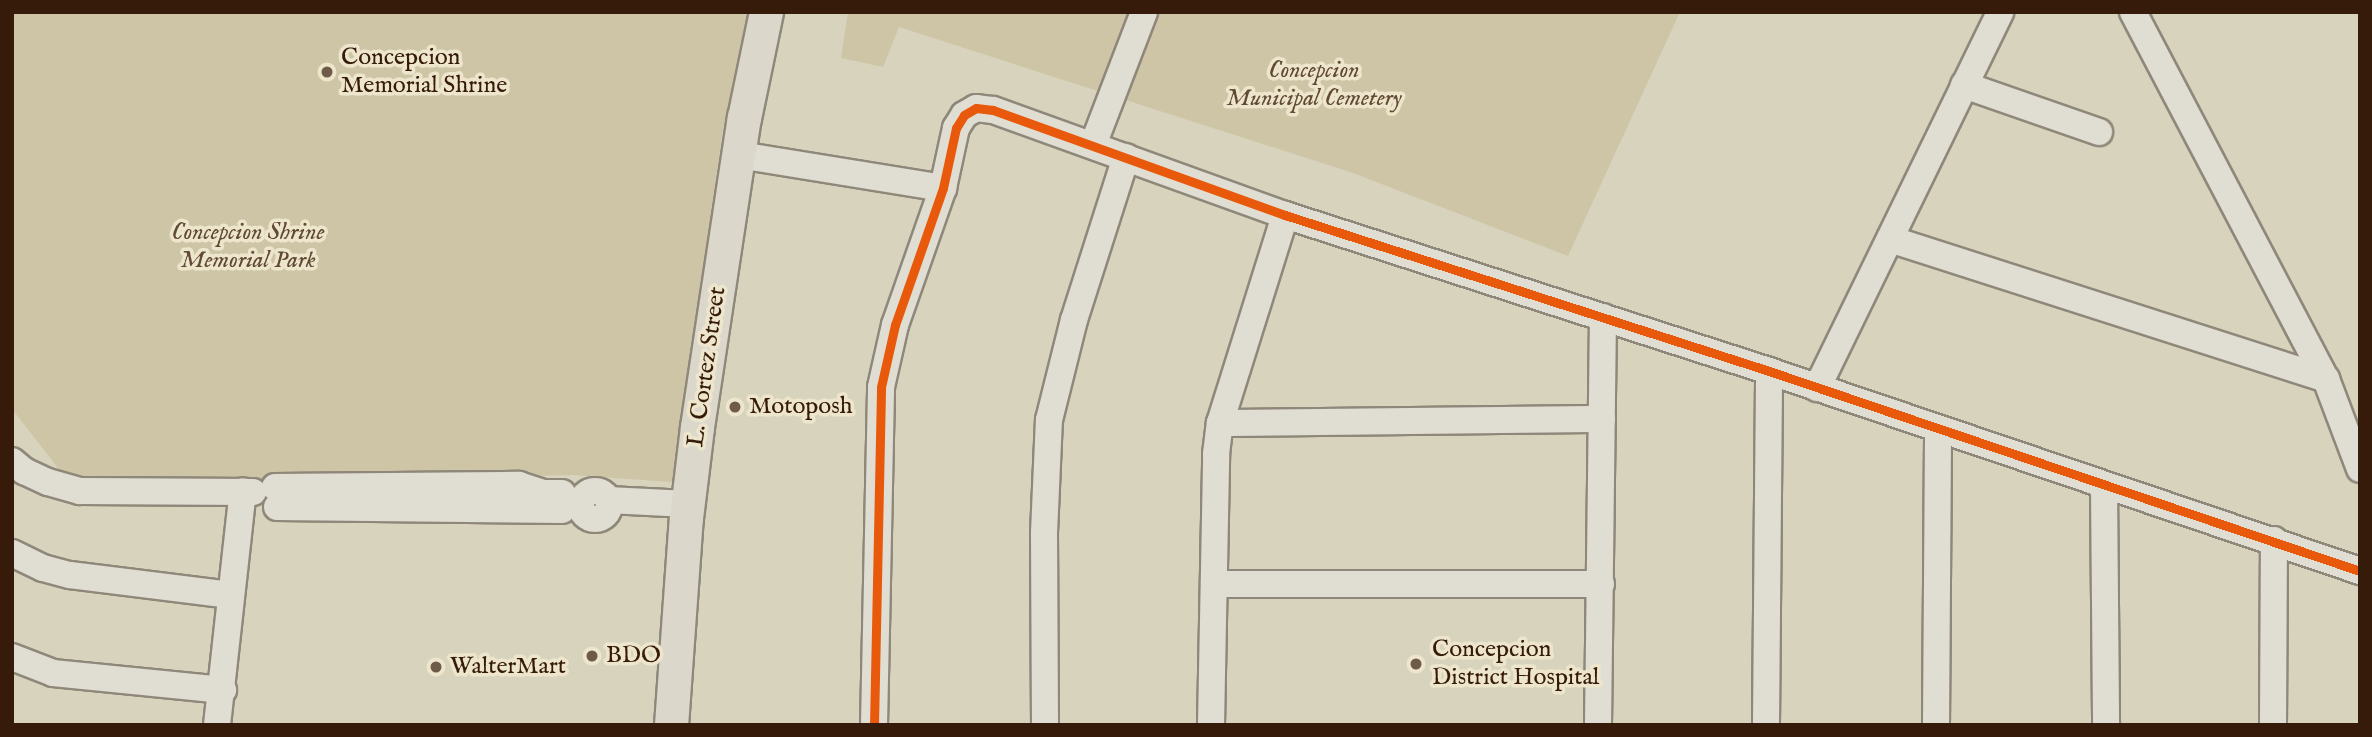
<!DOCTYPE html>
<html>
<head>
<meta charset="utf-8">
<style>
	body { margin:0 }
	#map { position:relative; width:2372px; height:737px; overflow:hidden; background:#d8d3bd; font-family:"IM FELL English",serif }
	div>[style] { position:absolute }
	.green>* { inset:0; background:#cec5a7 }
	.roads { filter:drop-shadow(2px 0 #8f887a) drop-shadow(-2px 0 #8f887a) drop-shadow(0 2px #8f887a) drop-shadow(0 -2px #8f887a) }
	.minor>* { height:26px; margin:-13px; padding:0 13px; transform-origin:13px; border-radius:13px; background:#e0ded3 }
	.minor>.ring { margin:-13px; padding:0; box-sizing:content-box; background:none; border:26px solid #e0ded3; border-radius:50% }
	.major>* { height:33px; margin:-16.5px; padding:0 16.5px; transform-origin:16.5px; border-radius:16.5px; background:#dbd8cb }
	.cycleway>* { height:9px; margin:-4.5px; padding:0 4.5px; transform-origin:4.5px; border-radius:4.5px; background:#e8590c }
	.dots>* { width:19px; height:19px; translate:-50% -50%; box-sizing:border-box; border:4px solid #ede6cc; border-radius:50% }
	span { translate:-50% -50%; white-space:nowrap; text-align:center; line-height:1.15; -webkit-text-stroke:7px #ede6cc; paint-order:stroke }
	.poi-label { font-size:24px; color:#361b0b }
	.left { translate:0 -50%; text-align:left }
	.park-label { font-size:24px; color:#614a34; font-style:italic }
	.street-label { font-size:24px; color:#361b0b }
	.frame { position:absolute; inset:0; border:14px solid #361b0b; pointer-events:none }
</style>
</head>
<body>
<div id="map">
	<div class="green">
		<i style="clip-path:polygon(12px 12px,751px 12px,723px 129px,672px 482px,572px 475px,72px 486px,12px 409px)"></i>
		<i style="clip-path:polygon(848px 12px,1680px 12px,1568px 256px,1353px 173px,899px 27px,883px 67px,841px 58px)"></i>
	</div>
	<div class="roads">
		<div class="minor">
			<i style="left:2133px;top:12px;width:415px;rotate:62.3deg"></i>
			<i style="left:2326px;top:379px;width:96px;rotate:69.3deg"></i>
			<i style="left:1964px;top:85px;width:143px;rotate:19.2deg"></i>
			<i style="left:1093px;top:145px;width:142px;rotate:-69deg"></i>
			<i style="left:739px;top:155px;width:207px;rotate:9.2deg"></i>
			<i style="left:1890px;top:239px;width:458px;rotate:17.8deg"></i>
			<i style="left:1817px;top:388px;width:418px;rotate:-64deg"></i>
			<i style="left:1220px;top:423px;width:382px;rotate:-0.6deg"></i>
			<i style="left:12px;top:461px;width:16px;rotate:40deg"></i>
			<i style="left:24px;top:471px;width:26px;rotate:25deg"></i>
			<i style="left:48px;top:482px;width:33px;rotate:16deg"></i>
			<i style="left:80px;top:491px;width:173px;rotate:0.3deg"></i>
			<i style="left:275px;top:487px;width:244px;rotate:-0.5deg"></i>
			<i style="left:519px;top:485px;width:26px;rotate:18deg"></i>
			<i style="left:544px;top:493px;width:18px"></i>
			<i style="left:2104px;top:487px;width:238px;rotate:89.5deg"></i>
			<i class="ring" style="left:581px;top:491px;width:2px;height:2px"></i>
			<i style="left:608px;top:500px;width:80px;rotate:2.9deg"></i>
			<i style="left:277px;top:507px;width:285px;rotate:0.6deg"></i>
			<i style="left:12px;top:553px;width:34px;rotate:26deg"></i>
			<i style="left:43px;top:568px;width:28px;rotate:15deg"></i>
			<i style="left:70px;top:575px;width:162px;rotate:7.1deg"></i>
			<i style="left:1215px;top:584px;width:386px"></i>
			<i style="left:12px;top:657px;width:44px;rotate:21.3deg"></i>
			<i style="left:53px;top:673px;width:171px;rotate:5.7deg"></i>
			<i style="left:217px;top:725px;width:235px;rotate:-83.7deg"></i>
			<i style="left:874px;top:725px;width:338px;rotate:-88.8deg"></i>
			<i style="left:881px;top:387px;width:64px;rotate:-77.3deg"></i>
			<i style="left:895px;top:325px;width:145px;rotate:-70.7deg"></i>
			<i style="left:943px;top:188px;width:61px;rotate:-77.8deg"></i>
			<i style="left:956px;top:128px;width:15px;rotate:-58deg"></i>
			<i style="left:964px;top:115px;width:14px;rotate:-30deg"></i>
			<i style="left:976px;top:108px;width:17px;rotate:7deg"></i>
			<i style="left:993px;top:110px;width:310px;rotate:19.8deg"></i>
			<i style="left:1285px;top:215px;width:509px;rotate:17.86deg"></i>
			<i style="left:1769px;top:371px;width:624px;rotate:18.7deg"></i>
			<i style="left:1045px;top:725px;width:192px;rotate:-90.3deg"></i>
			<i style="left:1044px;top:533px;width:113px;rotate:-87.5deg"></i>
			<i style="left:1049px;top:420px;width:103px;rotate:-76deg"></i>
			<i style="left:1074px;top:320px;width:171px;rotate:-72.3deg"></i>
			<i style="left:1211px;top:725px;width:271px;rotate:-88.9deg"></i>
			<i style="left:1216px;top:454px;width:31px;rotate:-83deg"></i>
			<i style="left:1220px;top:423px;width:218px;rotate:-72.6deg"></i>
			<i style="left:1598px;top:725px;width:408px;rotate:-89.3deg"></i>
			<i style="left:1766px;top:725px;width:354px;rotate:-89.5deg"></i>
			<i style="left:1936px;top:725px;width:294px;rotate:-89.6deg"></i>
			<i style="left:2273px;top:725px;width:185px;rotate:-89.7deg"></i>
		</div>
		<div class="major">
			<i style="left:671px;top:725px;width:208px;rotate:-85.9deg"></i>
			<i style="left:686px;top:518px;width:92px;rotate:-83.1deg"></i>
			<i style="left:697px;top:427px;width:313px;rotate:-81.4deg"></i>
			<i style="left:744px;top:118px;width:108px;rotate:-78.3deg"></i>
		</div>
	</div>
	<div class="cycleway">
		<i style="left:874px;top:725px;width:338px;rotate:-88.8deg"></i>
		<i style="left:881px;top:387px;width:64px;rotate:-77.3deg"></i>
		<i style="left:895px;top:325px;width:145px;rotate:-70.7deg"></i>
		<i style="left:943px;top:188px;width:61px;rotate:-77.8deg"></i>
		<i style="left:956px;top:128px;width:15px;rotate:-58deg"></i>
		<i style="left:964px;top:115px;width:14px;rotate:-30deg"></i>
		<i style="left:976px;top:108px;width:17px;rotate:7deg"></i>
		<i style="left:993px;top:110px;width:310px;rotate:19.8deg"></i>
		<i style="left:1285px;top:215px;width:509px;rotate:17.86deg"></i>
		<i style="left:1769px;top:371px;width:624px;rotate:18.7deg"></i>
	</div>
	<div class="dots">
		<i style="left:327px;top:72px;background:#6f5b49"></i>
		<i style="left:735px;top:407px;background:#6f5b49"></i>
		<i style="left:592px;top:656px;background:#6f5b49"></i>
		<i style="left:1416px;top:664px;background:#6f5b49"></i>
		<i style="left:436px;top:667px;background:#6f5b49"></i>
	</div>
	<div class="poi-label">
		<span class="left" style="left:341px;top:72px">Concepcion<br>Memorial Shrine</span>
		<span class="left" style="left:749px;top:407px">Motoposh</span>
		<span class="left" style="left:1432px;top:664px">Concepcion<br>District Hospital</span>
		<span class="left" style="left:606px;top:656px">BDO</span>
		<span class="left" style="left:450px;top:667px">WalterMart</span>
	</div>
	<div class="park-label">
		<span style="left:1314px;top:85px">Concepcion<br>Municipal Cemetery</span>
		<span style="left:248px;top:247px">Concepcion Shrine<br>Memorial Park</span>
	</div>
	<div class="street-label">
		<span style="left:707px;top:367px;rotate:-82deg">L. Cortez Street</span>
	</div>
	<div class="frame"></div>
</div>
</body>
</html>
